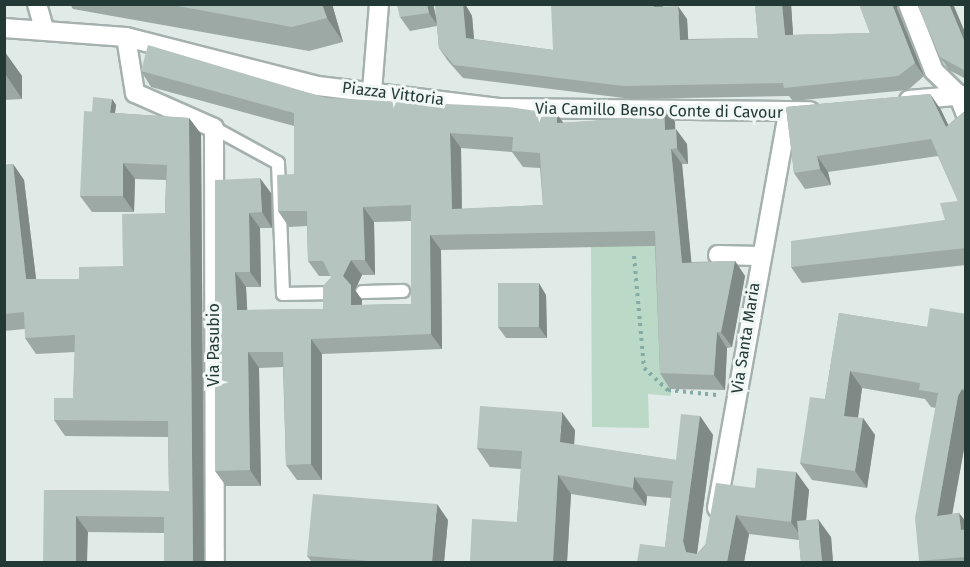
<!DOCTYPE html>
<html>
<head>
<meta charset="utf-8">
<style>
	body { margin:0 }
	#map { position:relative; width:970px; height:567px; overflow:hidden; background:#e0eae7; font-family:"Fira Sans",sans-serif }
	div>[style] { position:absolute }
	.green>* { inset:0; background:#bbd9c7 }
	.path>* { height:4px; margin-top:-2px; transform-origin:0; background:repeating-linear-gradient(90deg,#84aba4 0 3px,transparent 0 7.5px) }
	.roads { filter:drop-shadow(2px 0 #a4b1ae) drop-shadow(-2px 0 #a4b1ae) drop-shadow(0 2px #a4b1ae) drop-shadow(0 -2px #a4b1ae) }
	.lane>* { height:12px; margin:-6px; padding:0 6px; transform-origin:6px; border-radius:6px; background:#fff }
	.street>* { height:18px; margin:-9px; padding:0 9px; transform-origin:9px; border-radius:9px; background:#fff }
	.wall>* { inset:0; background:#9da9a5 }
	.shaded-wall>* { inset:0; background:#7f8986 }
	.building>* { inset:0; background:#b6c4c0 }
	span { translate:-50% -50%; white-space:nowrap; text-align:center; line-height:1.15; -webkit-text-stroke:6px #f0f7f4; paint-order:stroke }
	.street-label { font-size:16px; color:#233936 }
	.frame { position:absolute; inset:0; border:6px solid #233936; pointer-events:none }
</style>
</head>
<body>
<div id="map">
	<div class="green">
		<i style="clip-path:polygon(591px 246px,665px 246px,671px 396px,648px 394px,649px 428px,592px 427px)"></i>
	</div>
	<div class="path">
		<i style="left:634px;top:256px;width:112px;rotate:84.9deg"></i>
		<i style="left:644px;top:368px;width:33px;rotate:43deg"></i>
		<i style="left:668px;top:390px;width:49px;rotate:5.8deg"></i>
	</div>
	<div class="roads">
		<div class="lane">
			<i style="left:214px;top:128px;width:73px;rotate:28.7deg"></i>
			<i style="left:278px;top:163px;width:131px;rotate:87.8deg"></i>
			<i style="left:283px;top:294px;width:51px;rotate:-1.1deg"></i>
			<i style="left:362px;top:292px;width:41px;rotate:-1.4deg"></i>
		</div>
		<div class="street">
			<i style="left:37px;top:4px;width:26px;rotate:74deg"></i>
			<i style="left:908px;top:4px;width:72px;rotate:68.8deg"></i>
			<i style="left:934px;top:71px;width:33px;rotate:44deg"></i>
			<i style="left:958px;top:94px;width:22px;rotate:69deg"></i>
			<i style="left:4px;top:28px;width:122px;rotate:4.2deg"></i>
			<i style="left:126px;top:37px;width:198px;rotate:14.3deg"></i>
			<i style="left:318px;top:86px;width:182px;rotate:6.9deg"></i>
			<i style="left:499px;top:108px;width:311px;rotate:0.6deg"></i>
			<i style="left:126px;top:37px;width:57px;rotate:80.9deg"></i>
			<i style="left:135px;top:93px;width:86px;rotate:23.9deg"></i>
			<i style="left:214px;top:128px;width:434px;rotate:89.9deg"></i>
			<i style="left:372px;top:91px;width:87px;rotate:-85.4deg"></i>
			<i style="left:909px;top:100px;width:57px;rotate:-5deg"></i>
			<i style="left:718px;top:255px;width:41px;rotate:1.4deg"></i>
			<i style="left:717px;top:508px;width:401px;rotate:-79.8deg"></i>
		</div>
	</div>
	<div class="wall">
		<i style="clip-path:polygon(70px 4px,332px 4px,343px 42px,309px 51px,73px 9px)"></i>
		<i style="clip-path:polygon(397px 4px,433px 4px,436px 16px,446px 4px,465px 4px,472px 16px,474px 39px,553px 50px,663px 7px,687px 19px,688px 39px,758px 38px,755px 4px,791px 4px,793px 35px,870px 33px,859px 4px,898px 4px,897px 8px,924px 76px,908px 90px,793px 101px,789px 96px,632px 99px,463px 78px,448px 61px,439px 48px,437px 26px,410px 31px,400px 17px)"></i>
		<i style="clip-path:polygon(917px 4px,953px 4px,966px 35px,966px 79px,949px 70px,940px 57px)"></i>
		<i style="clip-path:polygon(4px 52px,22px 76px,22px 99px,4px 100px)"></i>
		<i style="clip-path:polygon(evenodd,141px 71px,326px 98px,564px 123px,634px 118px,664px 107px,675px 122px,675px 129px,687px 144px,688px 164px,682px 164px,691px 262px,735px 261px,745px 276px,732px 347px,727px 348px,725px 390px,670px 389px,660px 373px,655px 246px,441px 250px,442px 349px,322px 354px,322px 480px,297px 480px,286px 465px,283px 367px,259px 368px,261px 486px,226px 486px,215px 471px,215px 180px,271px 193px,272px 228px,260px 228px,261px 287px,246px 287px,247px 310px,323px 309px,331px 277px,331px 276px,319px 276px,308px 261px,307px 226px,289px 227px,278px 211px,294px 174px,294px 126px,151px 87px,141px 71px,461px 148px,512px 152px,523px 167px,540px 168px,543px 205px,462px 209px,461px 148px,141px 71px,411px 221px,411px 304px,362px 305px,362px 300px,355px 290px,362px 275px,375px 275px,374px 222px,411px 221px)"></i>
		<i style="clip-path:polygon(930px 94px,941px 110px,948px 125px,966px 110px,966px 265px,802px 283px,791px 267px,945px 220px,958px 201px,938px 156px,828px 172px,831px 185px,805px 189px,794px 173px,786px 107px)"></i>
		<i style="clip-path:polygon(112px 99px,116px 105px,115px 113px,189px 118px,201px 134px,204px 562px,164px 562px,164px 533px,88px 532px,44px 490px,169px 491px,168px 437px,65px 436px,54px 420px,73px 398px,75px 352px,36px 354px,25px 338px,25px 329px,4px 331px,4px 165px,13px 164px,24px 180px,36px 279px,79px 279px,123px 266px,165px 213px,166px 180px,135px 179px,134px 212px,92px 212px,80px 196px,92px 112px)"></i>
		<i style="clip-path:polygon(546px 295px,547px 338px,506px 338px,498px 327px)"></i>
		<i style="clip-path:polygon(839px 313px,927px 327px,966px 314px,966px 438px,952px 514px,959px 513px,966px 522px,966px 562px,920px 562px,919px 561px,936px 408px,931px 407px,925px 399px,862px 388px,858px 418px,863px 418px,875px 435px,867px 488px,812px 480px,800px 463px,825px 399px)"></i>
		<i style="clip-path:polygon(700px 416px,713px 435px,697px 554px,755px 488px,796px 472px,809px 490px,806px 520px,831px 537px,833px 562px,801px 562px,799px 540px,749px 534px,744px 562px,637px 562px,665px 547px,671px 498px,647px 496px,646px 506px,571px 494px,567px 562px,471px 562px,470px 561px,517px 522px,521px 469px,490px 467px,477px 448px,575px 430px,574px 445px,676px 460px)"></i>
		<i style="clip-path:polygon(448px 520px,444px 562px,312px 562px,307px 556px)"></i>
	</div>
	<div class="shaded-wall">
		<i style="clip-path:polygon(322px 4px,332px 4px,343px 42px,327px 18px)"></i>
		<i style="clip-path:polygon(427px 4px,433px 4px,438px 26px,429px 13px)"></i>
		<i style="clip-path:polygon(463px 4px,465px 4px,472px 16px,475px 52px,466px 38px)"></i>
		<i style="clip-path:polygon(654px 4px,663px 4px,664px 20px,654px 7px)"></i>
		<i style="clip-path:polygon(782px 4px,791px 4px,794px 49px,785px 35px)"></i>
		<i style="clip-path:polygon(892px 4px,898px 4px,897px 8px,924px 76px,915px 63px)"></i>
		<i style="clip-path:polygon(949px 4px,953px 4px,966px 35px,966px 45px)"></i>
		<i style="clip-path:polygon(678px 6px,687px 19px,689px 53px,680px 40px)"></i>
		<i style="clip-path:polygon(5px 52px,22px 76px,22px 99px,6px 75px)"></i>
		<i style="clip-path:polygon(930px 94px,941px 110px,957px 143px,946px 127px)"></i>
		<i style="clip-path:polygon(112px 99px,116px 105px,113px 127px,109px 121px)"></i>
		<i style="clip-path:polygon(664px 107px,675px 122px,676px 145px,665px 130px)"></i>
		<i style="clip-path:polygon(557px 114px,568px 129px,557px 123px)"></i>
		<i style="clip-path:polygon(189px 118px,201px 134px,204px 562px,193px 562px)"></i>
		<i style="clip-path:polygon(676px 129px,687px 144px,688px 164px,677px 148px)"></i>
		<i style="clip-path:polygon(450px 133px,461px 148px,462px 225px,452px 209px)"></i>
		<i style="clip-path:polygon(671px 149px,682px 164px,693px 278px,682px 263px)"></i>
		<i style="clip-path:polygon(817px 156px,828px 172px,831px 185px,820px 169px)"></i>
		<i style="clip-path:polygon(123px 163px,135px 179px,134px 212px,123px 196px)"></i>
		<i style="clip-path:polygon(13px 164px,24px 180px,38px 295px,26px 279px)"></i>
		<i style="clip-path:polygon(260px 178px,271px 193px,272px 228px,262px 212px)"></i>
		<i style="clip-path:polygon(363px 207px,374px 222px,375px 275px,365px 260px)"></i>
		<i style="clip-path:polygon(249px 213px,260px 228px,261px 287px,250px 272px)"></i>
		<i style="clip-path:polygon(430px 235px,441px 250px,442px 349px,431px 334px)"></i>
		<i style="clip-path:polygon(351px 260px,362px 275px,355px 290px,362px 300px,362px 320px,351px 305px,343px 276px)"></i>
		<i style="clip-path:polygon(735px 261px,745px 276px,732px 347px,721px 332px)"></i>
		<i style="clip-path:polygon(235px 272px,246px 287px,248px 325px,237px 310px)"></i>
		<i style="clip-path:polygon(539px 283px,546px 295px,547px 338px,539px 327px)"></i>
		<i style="clip-path:polygon(717px 332px,727px 348px,725px 390px,714px 375px)"></i>
		<i style="clip-path:polygon(311px 339px,322px 354px,322px 480px,311px 464px)"></i>
		<i style="clip-path:polygon(248px 352px,259px 368px,261px 486px,250px 470px)"></i>
		<i style="clip-path:polygon(850px 371px,862px 388px,856px 432px,844px 416px)"></i>
		<i style="clip-path:polygon(962px 389px,966px 394px,966px 438px,949px 532px,937px 516px,958px 396px)"></i>
		<i style="clip-path:polygon(562px 412px,575px 430px,573px 461px,560px 442px)"></i>
		<i style="clip-path:polygon(700px 416px,713px 435px,696px 560px,686px 552px,683px 541px)"></i>
		<i style="clip-path:polygon(863px 418px,875px 435px,867px 488px,855px 471px)"></i>
		<i style="clip-path:polygon(796px 472px,809px 490px,804px 541px,791px 522px)"></i>
		<i style="clip-path:polygon(558px 475px,571px 494px,567px 562px,553px 562px)"></i>
		<i style="clip-path:polygon(634px 477px,647px 496px,646px 506px,633px 488px)"></i>
		<i style="clip-path:polygon(437px 504px,448px 520px,444px 562px,432px 562px)"></i>
		<i style="clip-path:polygon(959px 513px,966px 522px,966px 536px,961px 530px)"></i>
		<i style="clip-path:polygon(736px 515px,749px 534px,744px 562px,727px 562px)"></i>
		<i style="clip-path:polygon(76px 516px,88px 532px,87px 562px,76px 562px)"></i>
		<i style="clip-path:polygon(818px 519px,831px 537px,833px 562px,822px 562px)"></i>
	</div>
	<div class="building">
		<i style="clip-path:polygon(167px 4px,322px 4px,327px 18px,292px 27px)"></i>
		<i style="clip-path:polygon(397px 4px,427px 4px,429px 13px,400px 17px)"></i>
		<i style="clip-path:polygon(446px 4px,463px 4px,466px 38px,553px 50px,551px 4px,654px 4px,654px 7px,678px 6px,680px 40px,758px 38px,755px 4px,782px 4px,785px 35px,870px 33px,859px 4px,892px 4px,915px 63px,898px 76px,784px 88px,783px 83px,623px 86px,454px 65px,439px 48px,435px 6px)"></i>
		<i style="clip-path:polygon(917px 4px,949px 4px,966px 45px,966px 71px,940px 57px)"></i>
		<i style="clip-path:polygon(evenodd,148px 45px,326px 98px,509px 107px,557px 114px,557px 123px,634px 118px,635px 107px,664px 107px,665px 130px,676px 129px,677px 148px,671px 149px,682px 263px,735px 261px,721px 332px,717px 332px,714px 375px,660px 373px,655px 231px,430px 235px,431px 334px,311px 339px,311px 464px,286px 465px,283px 352px,248px 352px,250px 470px,215px 471px,215px 180px,260px 178px,262px 212px,249px 213px,250px 272px,235px 272px,237px 310px,323px 309px,323px 286px,331px 277px,323px 261px,308px 261px,307px 211px,278px 211px,277px 175px,294px 174px,294px 113px,141px 71px,148px 45px,450px 133px,513px 137px,512px 151px,540px 153px,543px 205px,452px 209px,450px 133px,148px 45px,411px 205px,411px 304px,351px 305px,351px 285px,343px 276px,351px 260px,365px 260px,363px 207px,411px 205px)"></i>
		<i style="clip-path:polygon(4px 52px,5px 52px,6px 75px,4px 75px)"></i>
		<i style="clip-path:polygon(930px 94px,946px 127px,966px 110px,966px 248px,791px 267px,791px 241px,945px 220px,940px 203px,958px 201px,931px 139px,817px 156px,820px 169px,794px 173px,786px 107px)"></i>
		<i style="clip-path:polygon(93px 97px,112px 99px,110px 113px,92px 112px)"></i>
		<i style="clip-path:polygon(84px 111px,189px 118px,193px 562px,164px 562px,164px 517px,76px 516px,76px 562px,43px 562px,44px 490px,169px 491px,168px 421px,54px 420px,54px 398px,73px 398px,75px 335px,25px 338px,24px 312px,4px 314px,4px 165px,13px 164px,26px 279px,79px 279px,79px 267px,123px 266px,122px 214px,165px 213px,167px 165px,123px 163px,123px 196px,80px 196px)"></i>
		<i style="clip-path:polygon(498px 283px,539px 283px,539px 327px,498px 327px)"></i>
		<i style="clip-path:polygon(930px 308px,966px 314px,966px 390px,962px 389px,958px 396px,937px 516px,959px 513px,961px 530px,966px 529px,966px 557px,919px 561px,915px 518px,938px 393px,919px 390px,920px 383px,850px 371px,844px 416px,863px 418px,855px 471px,800px 463px,810px 397px,825px 399px,839px 313px,927px 327px)"></i>
		<i style="clip-path:polygon(480px 406px,562px 412px,560px 442px,676px 460px,681px 414px,700px 416px,683px 541px,686px 552px,697px 554px,705px 546px,716px 483px,755px 488px,757px 468px,796px 472px,791px 522px,736px 515px,727px 562px,637px 562px,640px 544px,665px 547px,673px 481px,634px 477px,633px 488px,558px 475px,553px 562px,497px 562px,470px 561px,472px 519px,517px 522px,522px 451px,477px 448px)"></i>
		<i style="clip-path:polygon(313px 494px,437px 504px,432px 562px,383px 562px,307px 556px)"></i>
		<i style="clip-path:polygon(818px 519px,822px 562px,801px 562px,797px 521px)"></i>
	</div>
	<div class="street-label">
		<span style="left:393px;top:94px;rotate:7deg">Piazza Vittoria</span>
		<span style="left:659px;top:111px;rotate:1deg">Via Camillo Benso Conte di Cavour</span>
		<span style="left:746px;top:338px;rotate:-81deg">Via Santa Maria</span>
		<span style="left:214px;top:345px;rotate:-90deg">Via Pasubio</span>
	</div>
	<div class="frame"></div>
</div>
</body>
</html>
